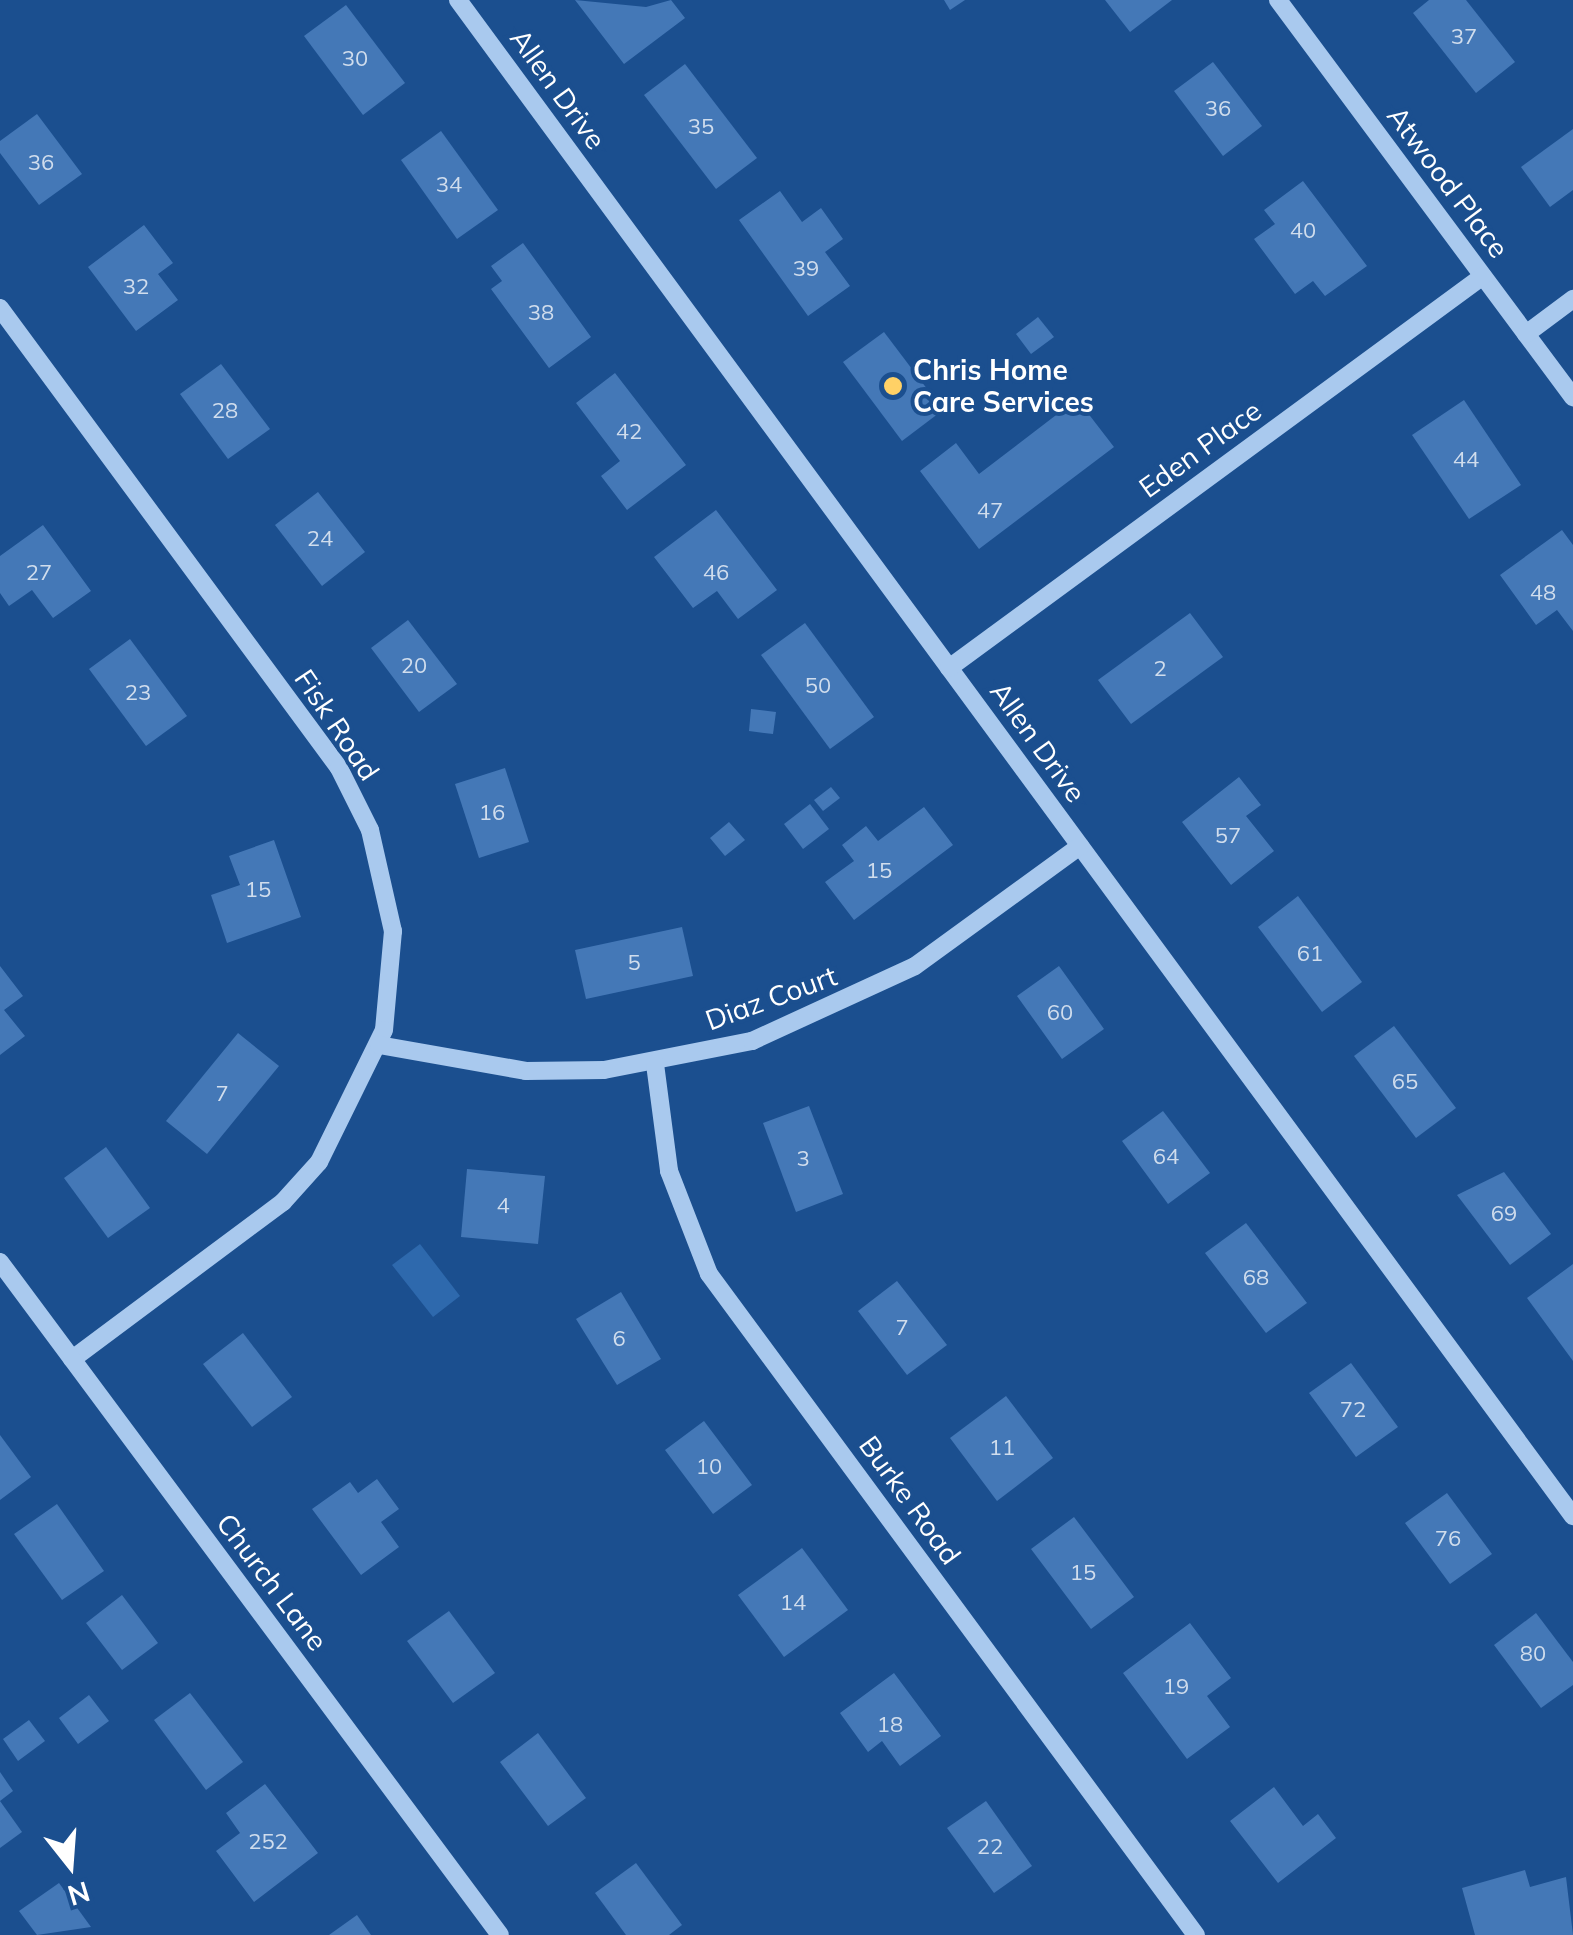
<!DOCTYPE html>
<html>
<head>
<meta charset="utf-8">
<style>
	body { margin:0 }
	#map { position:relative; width:1573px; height:1935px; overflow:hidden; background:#1b4f8f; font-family:Mulish,sans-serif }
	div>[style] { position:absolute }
	.green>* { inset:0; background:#2e69ad }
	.building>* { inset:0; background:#4478b7 }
	.minor>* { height:18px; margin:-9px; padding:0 9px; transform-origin:9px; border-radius:9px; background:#a9c9ee }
	.dots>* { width:28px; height:28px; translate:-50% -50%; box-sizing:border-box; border:5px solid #1b4f8f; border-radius:50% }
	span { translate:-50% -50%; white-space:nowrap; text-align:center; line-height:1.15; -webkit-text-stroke:8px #1b4f8f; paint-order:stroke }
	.number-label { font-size:22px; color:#d0dded }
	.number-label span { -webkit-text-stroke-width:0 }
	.street-label { font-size:28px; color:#fff }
	.poi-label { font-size:28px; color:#fff; font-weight:700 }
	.left { translate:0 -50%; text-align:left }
	.north { position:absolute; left:20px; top:1815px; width:100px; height:100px; -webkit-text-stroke:8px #1b4f8f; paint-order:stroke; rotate:163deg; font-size:28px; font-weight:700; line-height:40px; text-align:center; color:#fff }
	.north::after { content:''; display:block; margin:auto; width:35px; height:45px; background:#fff; clip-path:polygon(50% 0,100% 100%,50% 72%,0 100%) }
</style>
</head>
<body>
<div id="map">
	<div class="green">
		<i style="clip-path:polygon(420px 1244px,460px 1296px,433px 1317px,392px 1265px)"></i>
	</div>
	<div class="building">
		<i style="clip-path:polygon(575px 0,646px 7px,671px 0,685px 18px,624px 64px)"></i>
		<i style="clip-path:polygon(944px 0,965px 0,950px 10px)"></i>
		<i style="clip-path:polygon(1105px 0,1172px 0,1130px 32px)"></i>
		<i style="clip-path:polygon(1429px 0,1466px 0,1515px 62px,1476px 93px,1413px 13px)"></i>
		<i style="clip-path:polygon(346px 5px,405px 83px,363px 115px,304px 36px)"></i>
		<i style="clip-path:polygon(1213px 62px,1262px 126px,1223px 156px,1174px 91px)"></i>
		<i style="clip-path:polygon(685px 64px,757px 158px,716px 189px,644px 95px)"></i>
		<i style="clip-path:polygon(37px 114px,82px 174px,39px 205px,0 153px,0 141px)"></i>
		<i style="clip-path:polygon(1573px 129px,1573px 190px,1550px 207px,1521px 167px)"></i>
		<i style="clip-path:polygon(441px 131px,498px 210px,457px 239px,401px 160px)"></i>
		<i style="clip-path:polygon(1303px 181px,1367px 266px,1325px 296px,1313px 281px,1295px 294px,1254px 239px,1275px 224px,1264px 210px)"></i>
		<i style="clip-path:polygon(780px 191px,802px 222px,821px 208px,843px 239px,825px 252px,850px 286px,808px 316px,739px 220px)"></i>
		<i style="clip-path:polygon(144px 225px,173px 263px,158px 274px,178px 300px,136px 331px,88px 267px)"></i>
		<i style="clip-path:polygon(523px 243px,591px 337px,549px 368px,491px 289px,502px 281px,491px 266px)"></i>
		<i style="clip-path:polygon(1038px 317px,1054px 337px,1031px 354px,1016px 334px)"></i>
		<i style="clip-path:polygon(884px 332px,943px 410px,902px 441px,843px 362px)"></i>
		<i style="clip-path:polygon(221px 364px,270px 429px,228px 459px,180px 394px)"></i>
		<i style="clip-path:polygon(615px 373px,686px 465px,627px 510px,601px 476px,620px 461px,576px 403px)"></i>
		<i style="clip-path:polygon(1077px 399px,1114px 447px,979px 549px,920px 471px,956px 443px,979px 474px)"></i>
		<i style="clip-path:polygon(1464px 400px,1521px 485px,1469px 519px,1412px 435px)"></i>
		<i style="clip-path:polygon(318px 492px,365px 552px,322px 586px,275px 525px)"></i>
		<i style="clip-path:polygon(716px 510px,777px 590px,738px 619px,717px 591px,693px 608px,654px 557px)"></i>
		<i style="clip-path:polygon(43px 525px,91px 591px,53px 618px,32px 590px,9px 606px,0 593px,0 556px)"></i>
		<i style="clip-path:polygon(1562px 530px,1573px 545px,1573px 631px,1557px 610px,1536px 625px,1500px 575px)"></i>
		<i style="clip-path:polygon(1190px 613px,1223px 657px,1131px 724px,1098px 680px)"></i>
		<i style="clip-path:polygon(408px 620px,457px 684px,419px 712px,371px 648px)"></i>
		<i style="clip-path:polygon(805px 623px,874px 717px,830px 749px,761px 655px)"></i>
		<i style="clip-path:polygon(130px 639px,187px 716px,146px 746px,89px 669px)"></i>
		<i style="clip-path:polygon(751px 709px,776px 712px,773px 734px,749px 731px)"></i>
		<i style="clip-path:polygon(505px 768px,529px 842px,479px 858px,455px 784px)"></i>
		<i style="clip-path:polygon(1239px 777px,1261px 805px,1246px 816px,1274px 851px,1231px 885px,1182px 822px)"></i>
		<i style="clip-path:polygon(831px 787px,840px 798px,823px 811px,814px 800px)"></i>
		<i style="clip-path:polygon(810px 804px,829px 829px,803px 849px,784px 824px)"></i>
		<i style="clip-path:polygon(924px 807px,953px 845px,854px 920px,825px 882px,854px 861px,842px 845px,866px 826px,878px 841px)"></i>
		<i style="clip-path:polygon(729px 822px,745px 840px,725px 856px,710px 838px)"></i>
		<i style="clip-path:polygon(274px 840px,301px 917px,227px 943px,211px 895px,240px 885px,229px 856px)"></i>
		<i style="clip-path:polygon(1298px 896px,1362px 982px,1322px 1012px,1258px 927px)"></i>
		<i style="clip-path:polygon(682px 927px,693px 976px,586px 999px,575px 950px)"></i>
		<i style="clip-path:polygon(0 966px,23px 996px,4px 1010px,25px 1036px,0 1055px)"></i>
		<i style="clip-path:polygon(1059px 966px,1104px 1029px,1062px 1059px,1017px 996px)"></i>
		<i style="clip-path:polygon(1394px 1026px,1456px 1108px,1416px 1138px,1354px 1056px)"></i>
		<i style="clip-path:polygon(238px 1033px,279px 1066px,207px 1154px,166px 1121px)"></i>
		<i style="clip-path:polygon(809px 1106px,843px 1194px,796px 1212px,763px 1123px)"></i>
		<i style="clip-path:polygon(1163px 1111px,1210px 1173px,1168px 1204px,1122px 1141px)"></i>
		<i style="clip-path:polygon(106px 1147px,150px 1208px,108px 1238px,64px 1178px)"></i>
		<i style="clip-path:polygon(467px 1169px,545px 1176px,538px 1244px,461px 1237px)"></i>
		<i style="clip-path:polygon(1504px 1172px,1551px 1234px,1510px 1265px,1457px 1195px)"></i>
		<i style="clip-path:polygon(1246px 1223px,1307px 1303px,1266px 1333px,1205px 1253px)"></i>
		<i style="clip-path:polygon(1573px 1264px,1573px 1361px,1527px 1298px)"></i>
		<i style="clip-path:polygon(897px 1281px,947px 1345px,907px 1375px,858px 1311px)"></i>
		<i style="clip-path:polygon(621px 1292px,661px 1359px,617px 1385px,576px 1319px)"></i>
		<i style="clip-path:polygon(243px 1333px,292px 1397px,252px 1427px,203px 1364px)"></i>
		<i style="clip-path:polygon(1351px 1363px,1398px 1427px,1356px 1457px,1309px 1393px)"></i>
		<i style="clip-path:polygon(1006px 1396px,1053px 1458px,997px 1501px,950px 1438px)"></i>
		<i style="clip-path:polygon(704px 1421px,752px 1485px,713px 1514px,665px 1450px)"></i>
		<i style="clip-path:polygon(0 1435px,31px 1477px,0 1500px)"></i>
		<i style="clip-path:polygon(377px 1479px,399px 1509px,381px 1522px,399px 1547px,361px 1575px,312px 1509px,350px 1482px,358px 1493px)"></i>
		<i style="clip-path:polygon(1447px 1493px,1492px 1554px,1450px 1584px,1405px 1523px)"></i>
		<i style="clip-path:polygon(57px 1504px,104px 1571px,62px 1600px,14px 1534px)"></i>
		<i style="clip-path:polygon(1074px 1517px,1134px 1597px,1091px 1629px,1031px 1549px)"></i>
		<i style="clip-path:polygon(802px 1548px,848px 1610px,784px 1657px,738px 1595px)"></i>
		<i style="clip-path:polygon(122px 1595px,158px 1643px,122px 1670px,86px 1623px)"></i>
		<i style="clip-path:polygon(449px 1611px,495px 1673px,453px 1703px,407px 1641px)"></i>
		<i style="clip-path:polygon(1536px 1613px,1573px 1662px,1573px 1685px,1541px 1708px,1494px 1645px)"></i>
		<i style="clip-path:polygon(1190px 1623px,1231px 1678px,1207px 1696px,1230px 1727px,1187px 1759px,1123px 1673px)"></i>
		<i style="clip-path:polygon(894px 1673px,941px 1736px,900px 1766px,882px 1741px,868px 1752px,840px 1713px)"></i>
		<i style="clip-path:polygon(190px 1693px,243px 1762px,206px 1790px,154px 1720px)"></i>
		<i style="clip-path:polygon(89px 1695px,109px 1721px,78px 1744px,59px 1718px)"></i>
		<i style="clip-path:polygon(29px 1720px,45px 1741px,18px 1761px,3px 1739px)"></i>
		<i style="clip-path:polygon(538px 1733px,586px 1798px,548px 1826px,500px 1762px)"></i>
		<i style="clip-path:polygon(0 1772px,13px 1791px,0 1801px)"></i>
		<i style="clip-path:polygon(265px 1784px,318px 1853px,254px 1902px,216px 1851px,240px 1833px,226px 1813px)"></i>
		<i style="clip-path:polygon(1274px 1787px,1303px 1826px,1318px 1814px,1336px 1838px,1278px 1883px,1230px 1821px)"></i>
		<i style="clip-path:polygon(0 1801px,22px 1832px,0 1848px)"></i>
		<i style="clip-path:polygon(986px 1801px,1032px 1866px,994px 1893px,947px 1828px)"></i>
		<i style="clip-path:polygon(636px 1863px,682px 1925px,669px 1935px,626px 1935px,595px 1893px)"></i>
		<i style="clip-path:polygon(1525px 1870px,1530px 1887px,1566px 1877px,1573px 1935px,1475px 1935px,1462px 1888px)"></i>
		<i style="clip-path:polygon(59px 1883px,91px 1927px,37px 1935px,19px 1911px)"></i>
		<i style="clip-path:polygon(357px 1915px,371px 1935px,329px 1935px)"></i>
	</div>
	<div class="minor">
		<i style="left:458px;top:0;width:1882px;rotate:53.67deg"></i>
		<i style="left:1278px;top:0;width:495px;rotate:53.4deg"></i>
		<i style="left:0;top:308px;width:571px;rotate:53.61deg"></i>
		<i style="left:339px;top:768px;width:69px;rotate:63.4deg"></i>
		<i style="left:370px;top:830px;width:104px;rotate:77.2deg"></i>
		<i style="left:393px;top:931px;width:99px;rotate:95.2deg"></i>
		<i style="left:384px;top:1030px;width:147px;rotate:116.2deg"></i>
		<i style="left:319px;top:1162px;width:54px;rotate:132deg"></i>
		<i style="left:283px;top:1202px;width:263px;rotate:143.3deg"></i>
		<i style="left:1526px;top:334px;width:59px;rotate:-36.7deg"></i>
		<i style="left:949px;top:668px;width:662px;rotate:-36.28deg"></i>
		<i style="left:379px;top:1045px;width:149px;rotate:10deg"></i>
		<i style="left:526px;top:1071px;width:78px;rotate:-0.7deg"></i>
		<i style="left:604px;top:1070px;width:151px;rotate:-11.1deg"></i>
		<i style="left:752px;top:1041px;width:179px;rotate:-24.7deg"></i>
		<i style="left:915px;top:966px;width:204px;rotate:-36deg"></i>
		<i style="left:655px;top:1064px;width:108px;rotate:82.5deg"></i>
		<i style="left:669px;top:1171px;width:110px;rotate:68.8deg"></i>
		<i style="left:709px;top:1274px;width:821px;rotate:53.62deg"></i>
		<i style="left:0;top:1262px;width:838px;rotate:53.39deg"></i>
	</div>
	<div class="dots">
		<i style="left:893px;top:386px;background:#ffd166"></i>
	</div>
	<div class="number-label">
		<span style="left:1464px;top:37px">37</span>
		<span style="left:355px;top:59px">30</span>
		<span style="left:1218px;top:109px">36</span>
		<span style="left:701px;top:127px">35</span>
		<span style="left:41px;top:163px">36</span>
		<span style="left:449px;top:185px">34</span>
		<span style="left:1303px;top:231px">40</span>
		<span style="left:806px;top:269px">39</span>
		<span style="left:136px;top:287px">32</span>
		<span style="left:541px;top:313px">38</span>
		<span style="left:225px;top:411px">28</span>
		<span style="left:629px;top:432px">42</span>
		<span style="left:1466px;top:460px">44</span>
		<span style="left:990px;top:511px">47</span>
		<span style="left:320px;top:539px">24</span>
		<span style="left:39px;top:573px">27</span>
		<span style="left:716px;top:573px">46</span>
		<span style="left:1543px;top:593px">48</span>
		<span style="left:414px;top:666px">20</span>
		<span style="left:1160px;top:669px">2</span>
		<span style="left:818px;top:686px">50</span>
		<span style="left:138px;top:693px">23</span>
		<span style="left:492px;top:813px">16</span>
		<span style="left:1228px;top:836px">57</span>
		<span style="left:879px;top:871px">15</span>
		<span style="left:258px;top:890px">15</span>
		<span style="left:1310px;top:954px">61</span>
		<span style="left:634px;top:963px">5</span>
		<span style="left:1060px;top:1013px">60</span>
		<span style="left:1405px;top:1082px">65</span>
		<span style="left:222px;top:1094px">7</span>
		<span style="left:1166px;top:1157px">64</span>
		<span style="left:803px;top:1159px">3</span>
		<span style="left:503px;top:1206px">4</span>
		<span style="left:1504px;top:1214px">69</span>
		<span style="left:1256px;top:1278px">68</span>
		<span style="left:902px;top:1328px">7</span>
		<span style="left:619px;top:1339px">6</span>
		<span style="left:1353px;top:1410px">72</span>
		<span style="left:1002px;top:1448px">11</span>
		<span style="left:709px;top:1467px">10</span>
		<span style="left:1448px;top:1539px">76</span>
		<span style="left:1083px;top:1573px">15</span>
		<span style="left:793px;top:1603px">14</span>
		<span style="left:1533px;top:1654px">80</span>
		<span style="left:1176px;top:1687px">19</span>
		<span style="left:890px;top:1725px">18</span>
		<span style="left:268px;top:1842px">252</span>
		<span style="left:990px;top:1847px">22</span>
	</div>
	<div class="street-label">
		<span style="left:558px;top:89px;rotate:54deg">Allen Drive</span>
		<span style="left:1448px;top:182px;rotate:53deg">Atwood Place</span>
		<span style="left:1200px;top:449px;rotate:-36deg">Eden Place</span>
		<span style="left:337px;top:725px;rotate:56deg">Fisk Road</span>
		<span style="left:1038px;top:742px;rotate:54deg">Allen Drive</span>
		<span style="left:771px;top:998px;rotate:-20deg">Diaz Court</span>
		<span style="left:910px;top:1500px;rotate:54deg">Burke Road</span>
		<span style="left:272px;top:1582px;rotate:53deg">Church Lane</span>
	</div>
	<div class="poi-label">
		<span class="left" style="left:913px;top:386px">Chris Home<br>Care Services</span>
	</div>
	<div class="north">N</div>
</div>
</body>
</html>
